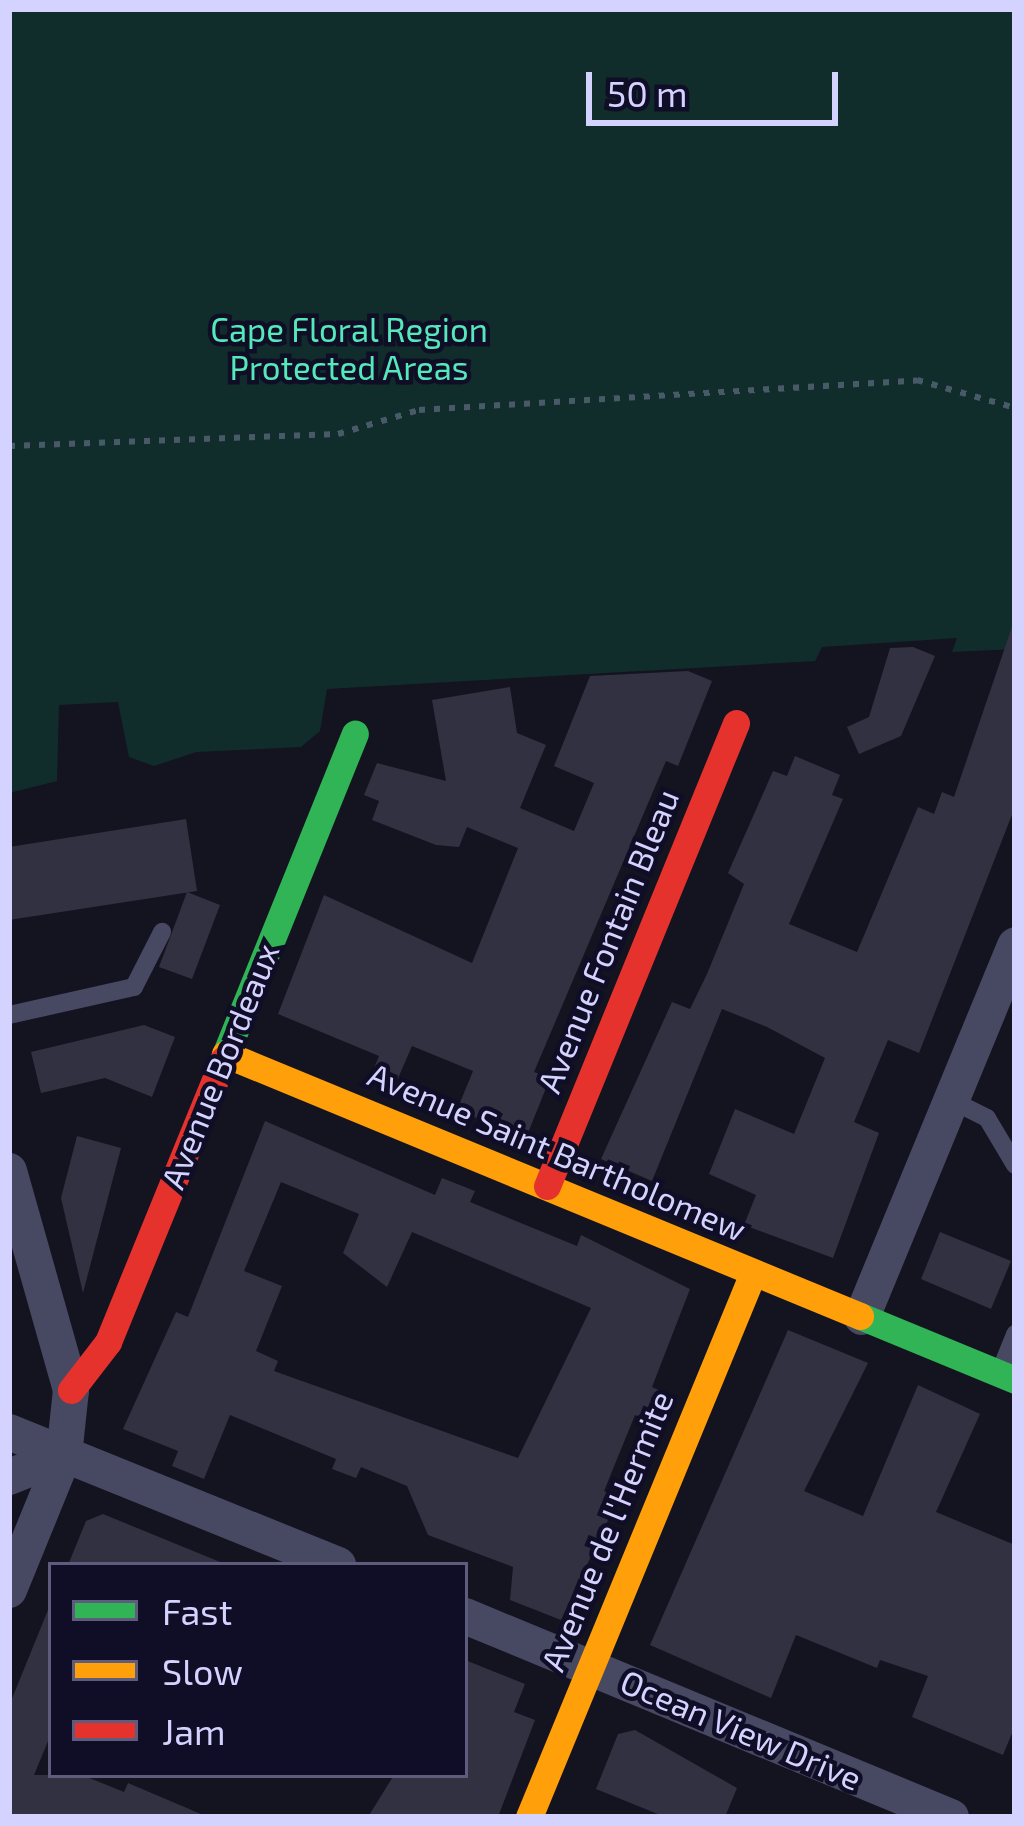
<!DOCTYPE html>
<html>
<head>
<meta charset="utf-8">
<style>
	body { margin:0 }
	#map { position:relative; width:1024px; height:1826px; overflow:hidden; background:#141320; font-family:"Exo 2",sans-serif }
	div>[style] { position:absolute }
	.green>* { inset:0; background:#112d2b }
	.building>* { inset:0; background:#323142 }
	.path>* { height:6px; margin-top:-3px; transform-origin:0; background:repeating-linear-gradient(90deg,#485a68 0 6px,transparent 0 15px) }
	.lane>* { height:18px; margin:-9px; padding:0 9px; transform-origin:9px; border-radius:9px; background:#474862 }
	.street>* { height:36px; margin:-18px; padding:0 18px; transform-origin:18px; border-radius:18px; background:#474862 }
	.fast>* { height:27px; margin:-13.5px; padding:0 13.5px; transform-origin:13.5px; border-radius:13.5px; background:#30b455 }
	.slow>* { height:27px; margin:-13.5px; padding:0 13.5px; transform-origin:13.5px; border-radius:13.5px; background:#ff9f0a }
	.jam>* { height:27px; margin:-13.5px; padding:0 13.5px; transform-origin:13.5px; border-radius:13.5px; background:#e5322d }
	span { translate:-50% -50%; white-space:nowrap; text-align:center; line-height:1.15; -webkit-text-stroke:9px #100d26; paint-order:stroke }
	.park-label { font-size:33px; color:#55e8ba }
	.street-label { font-size:33px; color:#d4d2ff }
	.frame { position:absolute; inset:0; border:12px solid #d4d2ff; pointer-events:none }
	.legend { position:absolute; left:48px; top:1562px; width:420px; height:216px; box-sizing:border-box; background:#100d26; border:3px solid #5e5c7d; margin:0; padding:15px 21px; list-style:none; font-size:36px; color:#d4d2ff }
	.legend li { display:flex; align-items:center; gap:24px; height:60px }
	.legend b { width:60px; border:3px solid #5e5c7d }
	.scale { position:absolute; left:586px; top:72px; width:252px; height:54px; box-sizing:border-box; border:6px solid #d4d2ff; border-top:0; padding-left:15px; font-size:36px; line-height:42px; white-space:nowrap; color:#d4d2ff; -webkit-text-stroke:9px #100d26; paint-order:stroke }
</style>
</head>
<body>
<div id="map">
	<div class="green">
		<i style="clip-path:polygon(9px 9px,1015px 9px,1015px 649px,952px 652px,957px 638px,822px 647px,815px 661px,327px 689px,320px 731px,301px 747px,196px 752px,154px 766px,129px 757px,118px 702px,59px 705px,57px 781px,9px 793px)"></i>
	</div>
	<div class="building">
		<i style="clip-path:polygon(1015px 618px,1015px 807px,919px 1053px,888px 1040px,854px 1122px,879px 1133px,833px 1258px,744px 1225px,756px 1195px,709px 1174px,735px 1109px,794px 1134px,825px 1058px,767px 1027px,722px 1009px,652px 1181px,601px 1159px,672px 1002px,690px 1009px,707px 974px,744px 884px,728px 873px,773px 771px,787px 776px,795px 756px,840px 775px,832px 795px,843px 799px,789px 924px,857px 952px,918px 807px,934px 814px,942px 792px,954px 797px)"></i>
		<i style="clip-path:polygon(913px 647px,935px 656px,901px 736px,859px 754px,847px 727px,869px 717px,890px 648px)"></i>
		<i style="clip-path:polygon(688px 671px,712px 681px,678px 766px,666px 761px,534px 1072px,550px 1078px,526px 1138px,457px 1110px,473px 1071px,412px 1046px,396px 1083px,372px 1073px,379px 1056px,278px 1014px,324px 895px,472px 963px,518px 848px,467px 827px,459px 847px,436px 845px,372px 820px,379px 801px,364px 795px,377px 763px,446px 781px,432px 700px,510px 687px,517px 733px,546px 745px,520px 808px,574px 831px,594px 783px,554px 766px,590px 676px)"></i>
		<i style="clip-path:polygon(186px 819px,197px 891px,9px 920px,9px 847px)"></i>
		<i style="clip-path:polygon(187px 892px,220px 905px,192px 979px,159px 967px)"></i>
		<i style="clip-path:polygon(144px 1025px,175px 1037px,152px 1097px,105px 1078px,41px 1093px,31px 1052px)"></i>
		<i style="clip-path:polygon(evenodd,265px 1121px,435px 1195px,442px 1178px,475px 1191px,470px 1202px,577px 1246px,581px 1235px,690px 1289px,652px 1387px,669px 1395px,657px 1424px,635px 1415px,604px 1491px,615px 1496px,609px 1518px,561px 1620px,510px 1600px,513px 1567px,428px 1535px,407px 1486px,361px 1467px,356px 1478px,332px 1469px,336px 1459px,230px 1415px,204px 1479px,172px 1466px,178px 1451px,123px 1429px,176px 1312px,188px 1317px,265px 1121px,281px 1182px,359px 1214px,343px 1253px,387px 1287px,412px 1232px,591px 1308px,518px 1458px,274px 1371px,278px 1361px,256px 1351px,282px 1286px,244px 1271px,281px 1182px)"></i>
		<i style="clip-path:polygon(77px 1136px,121px 1148px,83px 1293px,61px 1198px)"></i>
		<i style="clip-path:polygon(940px 1232px,1011px 1261px,991px 1309px,921px 1279px)"></i>
		<i style="clip-path:polygon(788px 1330px,868px 1363px,804px 1491px,863px 1516px,918px 1385px,980px 1414px,936px 1512px,1015px 1545px,1015px 1726px,1003px 1755px,912px 1717px,928px 1676px,880px 1660px,877px 1668px,796px 1635px,771px 1698px,650px 1645px)"></i>
		<i style="clip-path:polygon(103px 1514px,225px 1564px,225px 1565px,68px 1565px,86px 1521px)"></i>
		<i style="clip-path:polygon(50px 1605px,51px 1734px,34px 1775px,82px 1775px,124px 1792px,128px 1783px,208px 1817px,9px 1817px,9px 1706px)"></i>
		<i style="clip-path:polygon(465px 1660px,525px 1684px,514px 1712px,535px 1720px,498px 1817px,368px 1817px,394px 1775px,465px 1775px)"></i>
		<i style="clip-path:polygon(635px 1730px,737px 1788px,725px 1817px,665px 1817px,596px 1789px,618px 1734px)"></i>
	</div>
	<div class="path">
		<i style="left:9px;top:446px;width:329px;rotate:-2.1deg"></i>
		<i style="left:338px;top:434px;width:84px;rotate:-16.5deg"></i>
		<i style="left:419px;top:410px;width:499px;rotate:-3.4deg"></i>
		<i style="left:917px;top:380px;width:102px;rotate:15.9deg"></i>
	</div>
	<div class="lane">
		<i style="left:9px;top:1015px;width:128px;rotate:-12.6deg"></i>
		<i style="left:134px;top:987px;width:62px;rotate:-63deg"></i>
		<i style="left:951px;top:1100px;width:40px;rotate:26.6deg"></i>
		<i style="left:987px;top:1118px;width:55px;rotate:59.2deg"></i>
		<i style="left:1001px;top:1369px;width:38px;rotate:-68deg"></i>
	</div>
	<div class="street">
		<i style="left:9px;top:1171px;width:228px;rotate:74.2deg"></i>
		<i style="left:71px;top:1390px;width:65px;rotate:96.1deg"></i>
		<i style="left:64px;top:1455px;width:146px;rotate:112.2deg"></i>
		<i style="left:862px;top:1317px;width:402px;rotate:-67.6deg"></i>
		<i style="left:9px;top:1432px;width:355px;rotate:22deg"></i>
		<i style="left:9px;top:1477px;width:59px;rotate:-21.8deg"></i>
		<i style="left:465px;top:1616px;width:526px;rotate:22.47deg"></i>
	</div>
	<div class="fast">
		<i style="left:223px;top:1060px;width:352px;rotate:-68deg"></i>
		<i style="left:860px;top:1316px;width:168px;rotate:22.4deg"></i>
	</div>
	<div class="slow">
		<i style="left:225px;top:1054px;width:687px;rotate:22.42deg"></i>
		<i style="left:529px;top:1817px;width:588px;rotate:-67.62deg"></i>
	</div>
	<div class="jam">
		<i style="left:547px;top:1186px;width:500px;rotate:-67.79deg"></i>
		<i style="left:71px;top:1390px;width:61px;rotate:-52.4deg"></i>
		<i style="left:108px;top:1342px;width:305px;rotate:-67.8deg"></i>
	</div>
	<div class="park-label">
		<span style="left:349px;top:349px">Cape Floral Region<br>Protected Areas</span>
	</div>
	<div class="street-label">
		<span style="left:608px;top:941px;rotate:-68deg">Avenue Fontain Bleau</span>
		<span style="left:220px;top:1066px;rotate:-68deg">Avenue Bordeaux</span>
		<span style="left:557px;top:1152px;rotate:23deg">Avenue Saint Bartholomew</span>
		<span style="left:607px;top:1531px;rotate:-68deg">Avenue de l'Hermite</span>
		<span style="left:741px;top:1730px;rotate:23deg">Ocean View Drive</span>
	</div>
	<div class="frame"></div>
	<ul class="legend">
	<li><b style="height:15px;background:#30b455"></b>Fast</li>
	<li><b style="height:15px;background:#ff9f0a"></b>Slow</li>
	<li><b style="height:15px;background:#e5322d"></b>Jam</li>
	</ul>
	<div class="scale">50 m</div>
</div>
</body>
</html>
